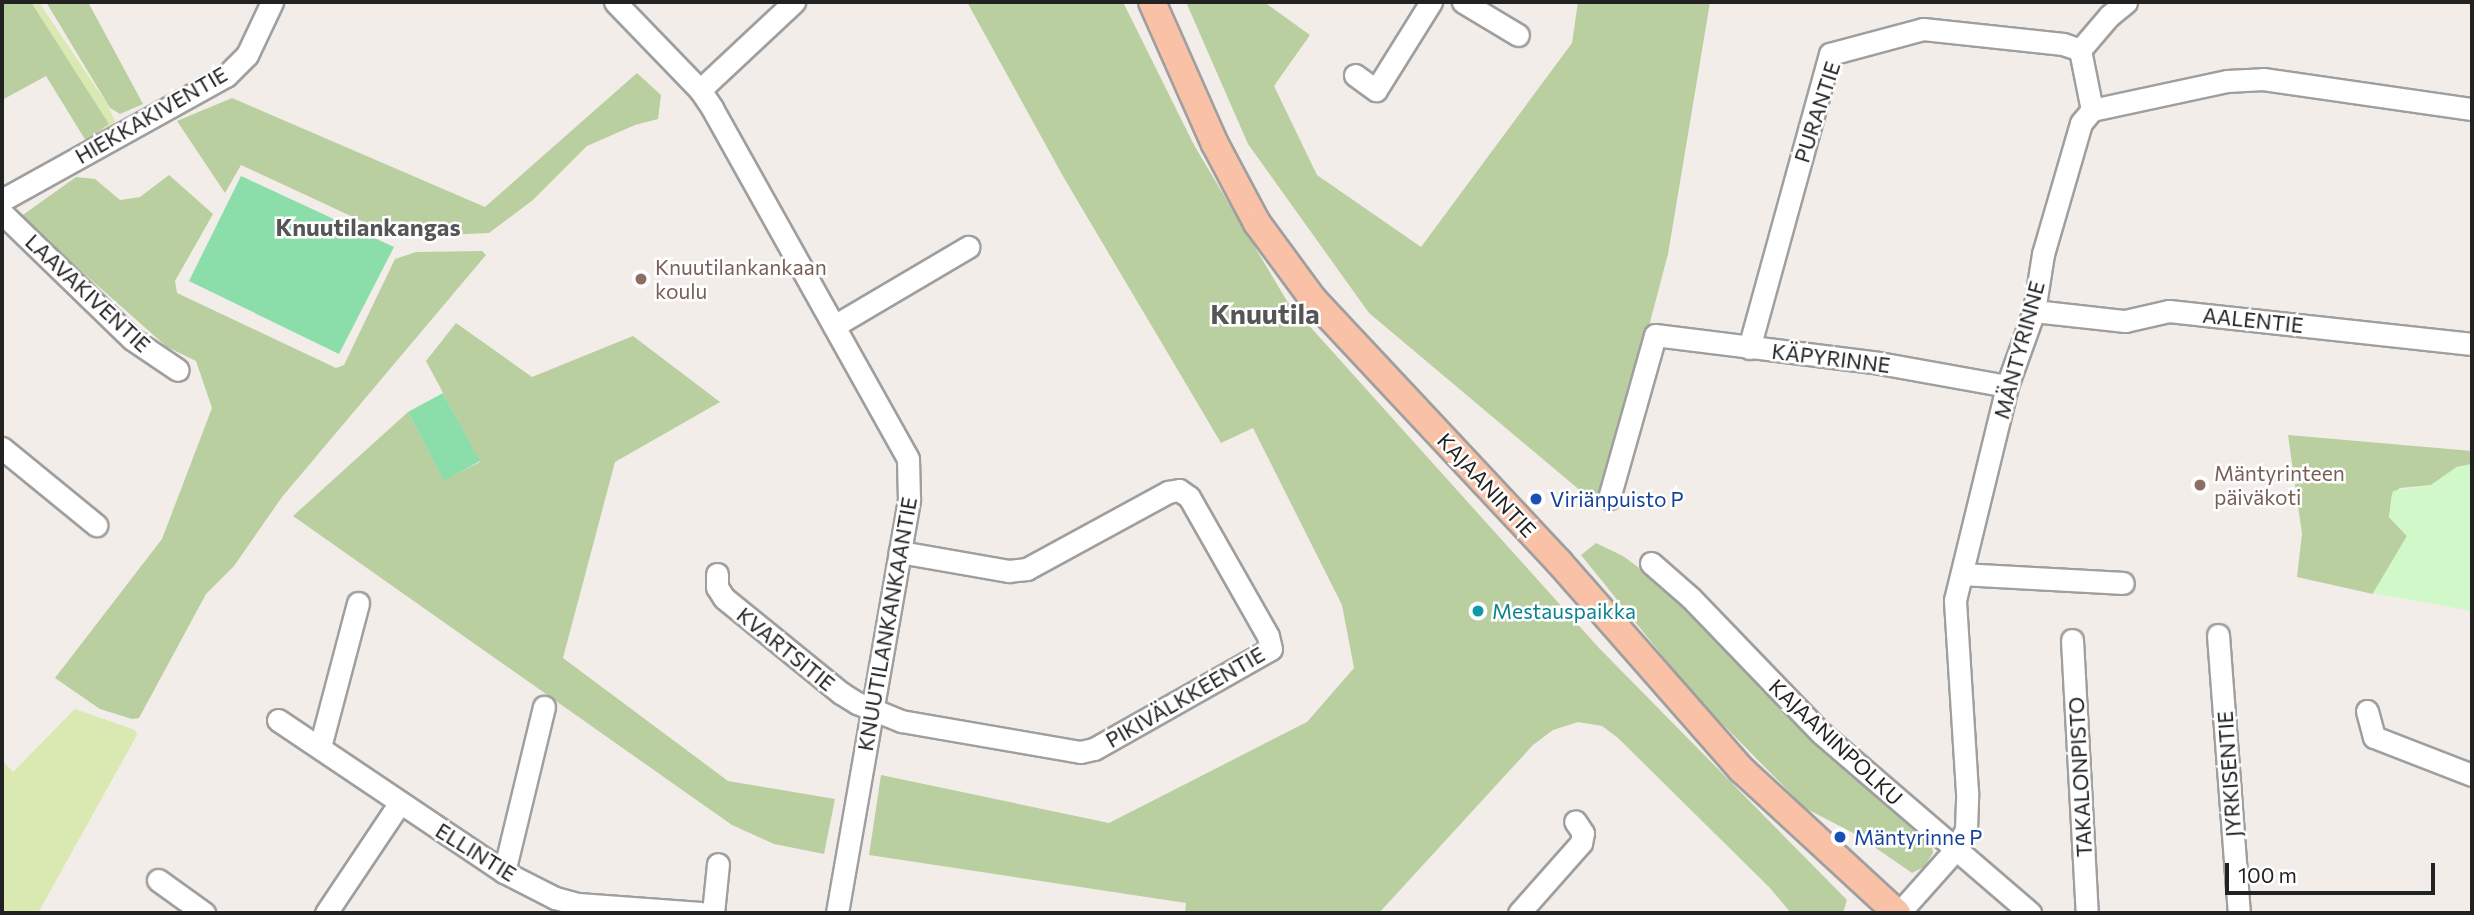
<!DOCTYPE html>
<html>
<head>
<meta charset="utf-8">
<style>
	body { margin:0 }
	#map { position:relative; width:2474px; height:915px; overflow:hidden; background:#f2ede9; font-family:Commissioner,sans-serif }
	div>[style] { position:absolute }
	.grass>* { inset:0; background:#dae9b2 }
	.forest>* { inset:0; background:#b9cf9f }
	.park>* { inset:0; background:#d1f8c9 }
	.pitch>* { inset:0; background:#8bddaa }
	.roads { filter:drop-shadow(2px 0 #9f9f9f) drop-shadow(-2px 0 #9f9f9f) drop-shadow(0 2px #9f9f9f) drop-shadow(0 -2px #9f9f9f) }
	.minor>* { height:21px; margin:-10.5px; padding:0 10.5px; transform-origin:10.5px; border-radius:10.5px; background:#fff }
	.major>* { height:26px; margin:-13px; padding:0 13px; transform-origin:13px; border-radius:13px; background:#f9c2a6 }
	.dots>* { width:19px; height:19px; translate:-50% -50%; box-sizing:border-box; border:4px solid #fff; border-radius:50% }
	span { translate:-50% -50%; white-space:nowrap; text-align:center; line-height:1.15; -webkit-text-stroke:5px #fff; paint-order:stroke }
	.street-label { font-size:21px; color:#222 }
	.education-label { font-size:21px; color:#785e54 }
	.left { translate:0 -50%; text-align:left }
	.transit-label { font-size:21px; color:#164399 }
	.culture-label { font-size:21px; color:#0d838f }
	.quarter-label { font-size:24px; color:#555; font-weight:700 }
	.district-label { font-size:28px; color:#555; font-weight:700 }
	.frame { position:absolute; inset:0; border:4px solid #222; pointer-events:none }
	.scale { position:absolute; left:2225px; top:863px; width:210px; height:32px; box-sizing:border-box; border:4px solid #222; border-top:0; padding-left:9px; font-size:21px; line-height:24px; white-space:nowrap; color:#222; -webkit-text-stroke:5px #fff; paint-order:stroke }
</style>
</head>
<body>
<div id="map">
	<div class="grass">
		<i style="clip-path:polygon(31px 2px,39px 2px,107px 104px,115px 121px,115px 126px,89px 144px,86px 141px,109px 124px)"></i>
		<i style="clip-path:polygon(75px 709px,135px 730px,137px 735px,38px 913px,2px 913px,2px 760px,13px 772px)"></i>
	</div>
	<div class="forest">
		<i style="clip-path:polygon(2px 2px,31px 2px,109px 124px,86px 141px,46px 76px,2px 100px)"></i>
		<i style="clip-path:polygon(46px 2px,88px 2px,143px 104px,120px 114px,110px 108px)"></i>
		<i style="clip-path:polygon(967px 2px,1123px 2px,1194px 145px,1287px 301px,1599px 648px,1847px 900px,1843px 913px,1791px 913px,1770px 888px,1618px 738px,1602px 726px,1578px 722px,1553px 730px,1533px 745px,1379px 913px,1185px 913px,1186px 903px,869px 855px,881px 775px,1109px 823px,1307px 722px,1354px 668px,1342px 605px,1253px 428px,1221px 443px,1064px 178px)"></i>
		<i style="clip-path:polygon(1186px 2px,1264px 2px,1310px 35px,1274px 86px,1317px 175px,1421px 247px,1572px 43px,1578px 2px,1710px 2px,1668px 254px,1601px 508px,1369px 313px,1248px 144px)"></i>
		<i style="clip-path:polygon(637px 73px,661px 95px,658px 119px,635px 125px,587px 146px,533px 200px,489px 233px,396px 237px,241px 165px,225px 193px,177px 121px,232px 98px,485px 207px)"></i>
		<i style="clip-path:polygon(169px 175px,213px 214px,175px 281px,177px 293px,336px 368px,344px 365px,395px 259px,416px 252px,482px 251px,486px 255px,282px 497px,234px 566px,206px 594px,139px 718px,132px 719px,100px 709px,55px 678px,162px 539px,212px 408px,196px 361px,167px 347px,20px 217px,76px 177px,95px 179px,120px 200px,140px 197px)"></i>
		<i style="clip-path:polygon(456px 323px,532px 377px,633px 336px,720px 402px,615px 462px,563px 658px,728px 781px,835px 799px,824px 854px,774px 844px,732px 825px,293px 516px,408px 412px,444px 480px,480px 462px,426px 361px)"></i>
		<i style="clip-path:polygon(2288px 435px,2472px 451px,2472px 464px,2457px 467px,2431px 485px,2400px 488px,2392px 494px,2389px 517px,2407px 536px,2373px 594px,2297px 577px,2302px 534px)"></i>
		<i style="clip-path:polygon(1596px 543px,1623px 556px,1676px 595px,1931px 841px,1933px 853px,1924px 867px,1912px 873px,1857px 835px,1805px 808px,1694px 695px,1581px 555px)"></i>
	</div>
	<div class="park">
		<i style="clip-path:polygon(2472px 464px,2472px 611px,2373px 593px,2407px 536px,2389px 517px,2393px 491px,2431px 485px,2457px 467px)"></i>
	</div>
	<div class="pitch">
		<i style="clip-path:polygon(241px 176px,394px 247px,339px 354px,189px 281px)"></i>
		<i style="clip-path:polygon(443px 393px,480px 461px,444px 481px,408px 412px)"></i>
	</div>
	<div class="roads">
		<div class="minor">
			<i style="left:615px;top:2px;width:122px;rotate:46deg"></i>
			<i style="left:700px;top:90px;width:22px;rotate:56deg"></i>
			<i style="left:712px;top:108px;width:402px;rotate:60.8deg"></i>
			<i style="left:908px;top:459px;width:41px;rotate:88.6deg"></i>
			<i style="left:909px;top:500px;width:419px;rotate:99.9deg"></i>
			<i style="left:1463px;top:2px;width:64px;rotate:31deg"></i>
			<i style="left:2080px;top:50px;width:45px;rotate:-49.5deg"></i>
			<i style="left:2109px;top:16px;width:22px;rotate:-39deg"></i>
			<i style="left:1355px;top:75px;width:26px;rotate:36deg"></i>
			<i style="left:1376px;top:90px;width:104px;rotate:-58deg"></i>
			<i style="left:700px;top:90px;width:129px;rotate:-43.1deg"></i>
			<i style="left:2px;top:200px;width:256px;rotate:-29deg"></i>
			<i style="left:226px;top:76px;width:30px;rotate:-45deg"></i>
			<i style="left:247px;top:55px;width:59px;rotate:-64.7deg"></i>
			<i style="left:2px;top:213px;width:181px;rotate:44.1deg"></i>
			<i style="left:132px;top:339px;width:55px;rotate:34deg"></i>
			<i style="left:2034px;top:311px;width:92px;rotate:6.3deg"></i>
			<i style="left:2125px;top:321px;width:45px;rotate:-12.8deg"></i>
			<i style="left:2169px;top:311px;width:305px;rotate:6.2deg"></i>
			<i style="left:834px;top:326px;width:156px;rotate:-30.5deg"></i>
			<i style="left:1749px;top:348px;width:305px;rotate:-74.6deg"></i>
			<i style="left:1830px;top:54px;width:96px;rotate:-15deg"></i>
			<i style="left:1923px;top:29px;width:141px;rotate:6.1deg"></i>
			<i style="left:2063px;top:44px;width:18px;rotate:19deg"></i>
			<i style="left:2080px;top:50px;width:61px;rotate:78.7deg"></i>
			<i style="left:2px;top:448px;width:122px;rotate:39.3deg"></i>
			<i style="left:1609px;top:498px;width:169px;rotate:-74.2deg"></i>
			<i style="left:1655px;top:335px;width:226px;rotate:7.1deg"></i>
			<i style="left:1879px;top:363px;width:130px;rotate:10.2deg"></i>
			<i style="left:1651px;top:563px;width:53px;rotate:41.2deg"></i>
			<i style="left:1691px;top:598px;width:187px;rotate:46.1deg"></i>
			<i style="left:1821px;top:733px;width:276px;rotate:40.7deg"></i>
			<i style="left:717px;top:574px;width:13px;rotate:90deg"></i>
			<i style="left:717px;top:587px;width:13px;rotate:58deg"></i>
			<i style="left:724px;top:598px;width:151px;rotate:39.1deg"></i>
			<i style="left:841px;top:693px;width:19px;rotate:32deg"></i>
			<i style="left:857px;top:703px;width:48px;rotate:22.2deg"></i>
			<i style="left:901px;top:721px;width:182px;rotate:9.8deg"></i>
			<i style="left:1080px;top:752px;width:14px;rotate:-12deg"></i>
			<i style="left:1094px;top:749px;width:203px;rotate:-29.5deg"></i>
			<i style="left:1271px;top:649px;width:13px;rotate:-103deg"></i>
			<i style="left:1268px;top:636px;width:160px;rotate:-119.6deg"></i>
			<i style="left:1189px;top:497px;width:12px;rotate:-145deg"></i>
			<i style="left:1179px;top:490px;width:11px;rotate:170deg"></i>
			<i style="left:1168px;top:492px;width:161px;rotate:151.4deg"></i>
			<i style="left:1027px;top:569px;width:18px;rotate:174deg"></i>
			<i style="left:1009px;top:571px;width:111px;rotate:-170.1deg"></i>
			<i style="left:1962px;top:574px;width:161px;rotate:3.2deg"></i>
			<i style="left:2218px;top:635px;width:279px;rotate:85.7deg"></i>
			<i style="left:2072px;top:640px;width:273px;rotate:86.9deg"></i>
			<i style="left:2367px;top:711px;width:27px;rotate:75deg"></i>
			<i style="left:2374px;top:737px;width:105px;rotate:21.2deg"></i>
			<i style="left:278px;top:720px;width:272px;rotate:33.9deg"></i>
			<i style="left:504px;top:872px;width:57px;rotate:27deg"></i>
			<i style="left:555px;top:898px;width:24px;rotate:15deg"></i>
			<i style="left:578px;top:904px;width:123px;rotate:4.2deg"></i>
			<i style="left:320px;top:747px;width:149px;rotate:-75.2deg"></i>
			<i style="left:504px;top:872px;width:170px;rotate:-76.4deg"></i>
			<i style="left:158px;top:880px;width:57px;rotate:35.7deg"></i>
			<i style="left:326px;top:913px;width:131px;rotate:-56.2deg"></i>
			<i style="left:713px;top:913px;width:49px;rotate:-84.2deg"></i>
			<i style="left:1519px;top:913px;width:94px;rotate:-48.5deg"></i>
			<i style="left:1581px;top:843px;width:10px;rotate:-79deg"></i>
			<i style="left:1583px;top:833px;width:14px;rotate:-124deg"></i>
			<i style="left:1899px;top:913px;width:86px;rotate:-48.3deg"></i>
			<i style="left:1956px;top:849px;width:22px;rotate:-63deg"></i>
			<i style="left:1966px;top:829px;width:37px;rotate:-88deg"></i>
			<i style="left:1967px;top:792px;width:192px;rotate:-93.6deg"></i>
			<i style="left:1955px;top:600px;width:220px;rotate:-76.3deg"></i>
			<i style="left:2007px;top:386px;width:80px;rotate:-70.2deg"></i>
			<i style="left:2034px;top:311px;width:58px;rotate:-81deg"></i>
			<i style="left:2043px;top:254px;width:136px;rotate:-73.8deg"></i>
			<i style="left:2081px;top:123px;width:17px;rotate:-50deg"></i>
			<i style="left:2092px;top:110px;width:138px;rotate:-12.1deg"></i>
			<i style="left:2227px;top:81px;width:36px;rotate:-3deg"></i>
			<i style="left:2263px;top:79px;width:211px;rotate:8.2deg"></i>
		</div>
		<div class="major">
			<i style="left:1152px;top:2px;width:155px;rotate:66.1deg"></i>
			<i style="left:1215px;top:144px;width:89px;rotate:62deg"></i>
			<i style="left:1257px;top:223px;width:93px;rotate:53.7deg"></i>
			<i style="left:1312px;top:298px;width:362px;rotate:46.9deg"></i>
			<i style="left:1559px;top:562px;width:277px;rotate:48.7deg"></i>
			<i style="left:1742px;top:770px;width:211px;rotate:42.7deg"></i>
		</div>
	</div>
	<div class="dots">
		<i style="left:641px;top:279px;background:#8d6e63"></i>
		<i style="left:2200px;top:485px;background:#8d6e63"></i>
		<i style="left:1536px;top:499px;background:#1a4fb4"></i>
		<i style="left:1478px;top:611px;background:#0f9aa8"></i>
		<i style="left:1840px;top:837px;background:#1a4fb4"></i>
	</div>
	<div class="street-label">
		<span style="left:1817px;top:112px;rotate:-72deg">PURANTIE</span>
		<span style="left:151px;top:115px;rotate:-30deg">HIEKKAKIVENTIE</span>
		<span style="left:88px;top:293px;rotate:43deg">LAAVAKIVENTIE</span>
		<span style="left:2253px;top:320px;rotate:6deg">AALENTIE</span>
		<span style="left:2019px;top:350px;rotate:-75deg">MÄNTYRINNE</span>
		<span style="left:1831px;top:358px;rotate:7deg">KÄPYRINNE</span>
		<span style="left:1487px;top:485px;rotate:47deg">KAJAANINTIE</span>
		<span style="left:887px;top:624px;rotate:-80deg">KNUUTILANKANKAANTIE</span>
		<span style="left:786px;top:649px;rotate:39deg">KVARTSITIE</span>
		<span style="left:1185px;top:697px;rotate:-30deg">PIKIVÄLKKEENTIE</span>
		<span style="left:1836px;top:742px;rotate:43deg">KAJAANINPOLKU</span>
		<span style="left:2229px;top:774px;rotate:-94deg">JYRKISENTIE</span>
		<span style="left:2080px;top:777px;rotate:-93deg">TAKALONPISTO</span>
		<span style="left:476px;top:852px;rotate:32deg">ELLINTIE</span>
	</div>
	<div class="education-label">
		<span class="left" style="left:655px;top:279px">Knuutilankankaan<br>koulu</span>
		<span class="left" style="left:2214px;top:485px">Mäntyrinteen<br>päiväkoti</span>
	</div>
	<div class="transit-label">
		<span class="left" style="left:1550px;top:499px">Viriänpuisto P</span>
		<span class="left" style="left:1854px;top:837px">Mäntyrinne P</span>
	</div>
	<div class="culture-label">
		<span class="left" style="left:1492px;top:611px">Mestauspaikka</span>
	</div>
	<div class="quarter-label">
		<span style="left:368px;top:227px">Knuutilankangas</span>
	</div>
	<div class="district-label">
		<span style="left:1265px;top:313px">Knuutila</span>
	</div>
	<div class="frame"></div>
	<div class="scale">100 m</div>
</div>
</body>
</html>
